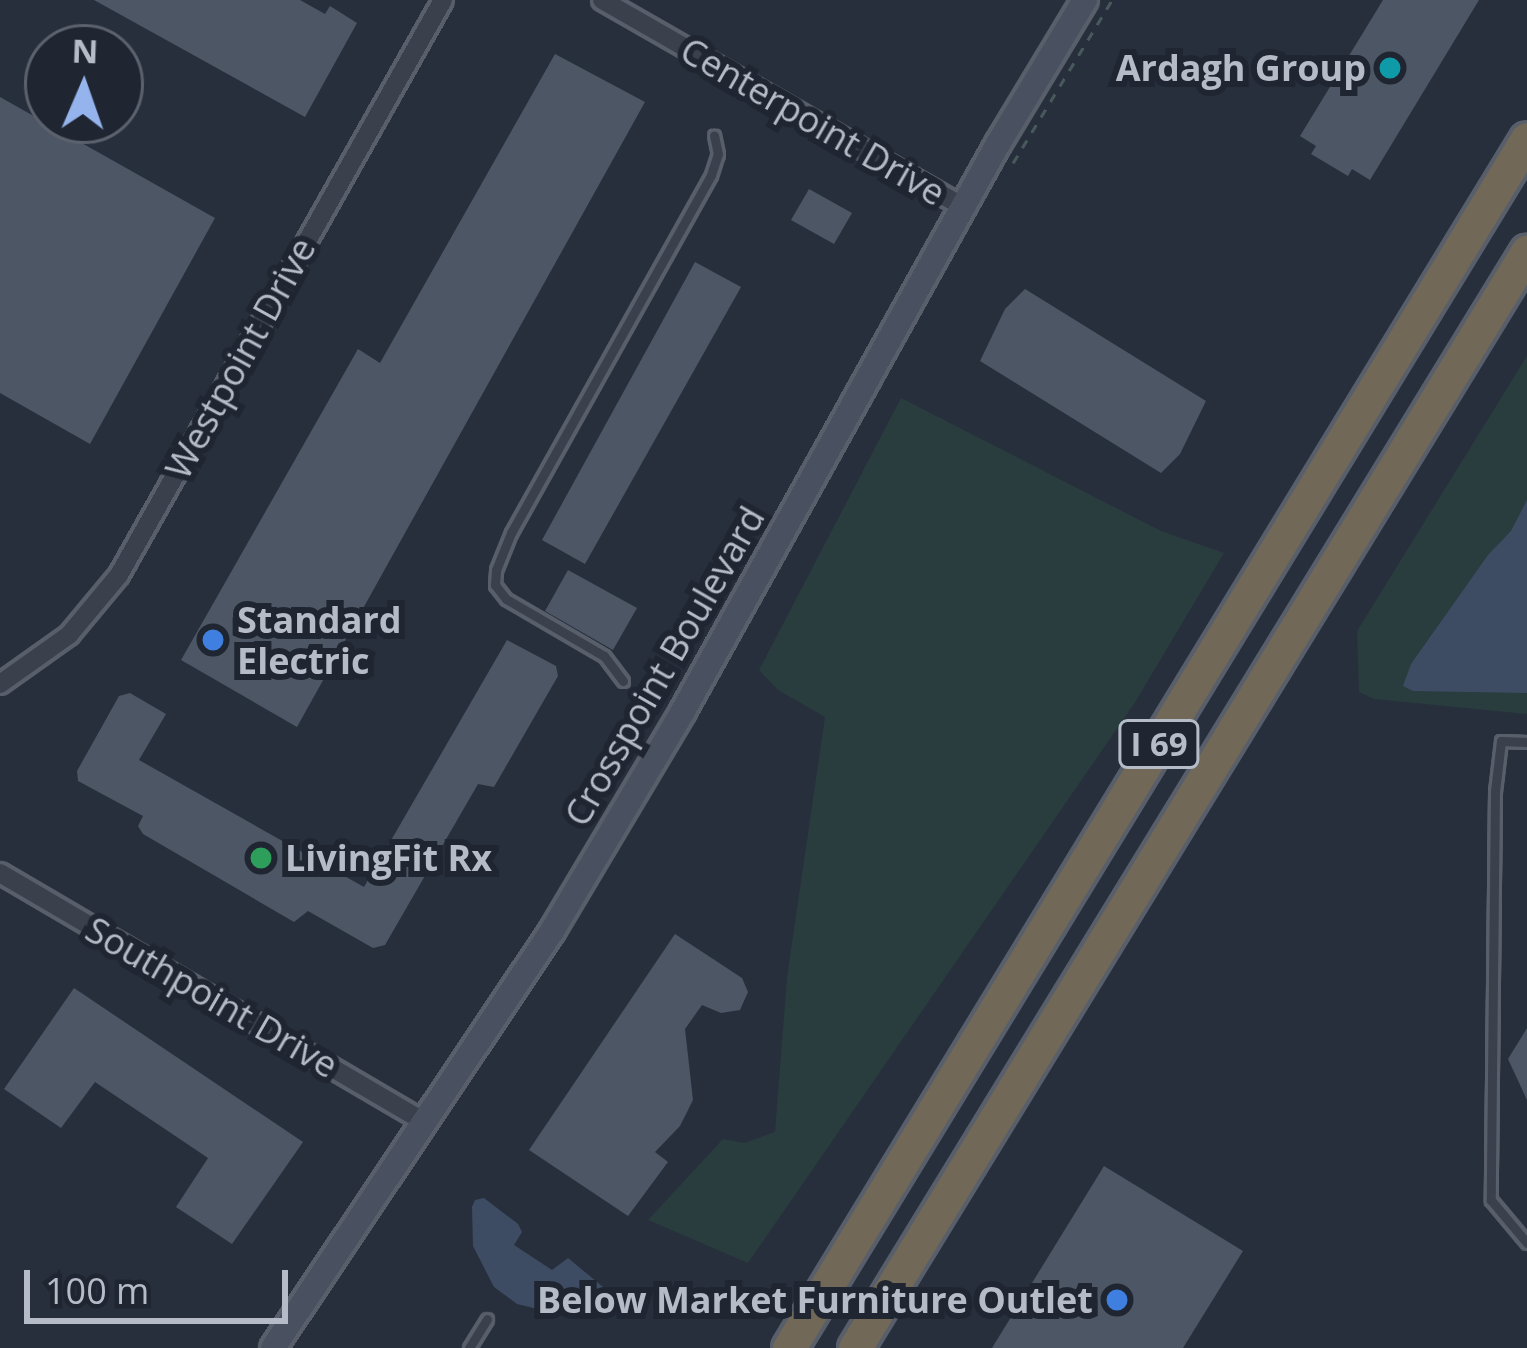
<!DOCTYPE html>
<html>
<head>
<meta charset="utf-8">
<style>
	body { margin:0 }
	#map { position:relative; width:1527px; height:1348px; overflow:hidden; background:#272f3c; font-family:"Open Sans",sans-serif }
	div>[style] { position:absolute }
	.green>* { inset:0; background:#293c3e }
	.water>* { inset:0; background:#3e4c63 }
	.building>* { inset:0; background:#4d5664 }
	.path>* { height:3px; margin-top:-1.5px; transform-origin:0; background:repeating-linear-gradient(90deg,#48595c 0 9px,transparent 0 18px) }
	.roads { filter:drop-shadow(3px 0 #585f6a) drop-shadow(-3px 0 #585f6a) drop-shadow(0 3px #585f6a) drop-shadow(0 -3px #585f6a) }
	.lane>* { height:9px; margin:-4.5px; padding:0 4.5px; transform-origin:4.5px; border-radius:4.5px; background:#3a414c }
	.street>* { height:18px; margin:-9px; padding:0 9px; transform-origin:9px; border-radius:9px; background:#3a414c }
	.secondary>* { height:24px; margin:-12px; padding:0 12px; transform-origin:12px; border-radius:12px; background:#49505f }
	.highway>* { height:33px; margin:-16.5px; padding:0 16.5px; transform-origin:16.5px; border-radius:16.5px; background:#716858 }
	.dots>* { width:33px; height:33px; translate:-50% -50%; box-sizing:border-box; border:6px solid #1f2631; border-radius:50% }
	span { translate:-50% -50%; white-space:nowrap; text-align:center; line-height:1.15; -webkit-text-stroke:12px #1f2631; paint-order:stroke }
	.shield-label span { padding:3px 9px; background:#1f2631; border:3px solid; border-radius:9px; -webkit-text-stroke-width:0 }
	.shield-label { font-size:33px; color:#b6bcc7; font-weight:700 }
	.poi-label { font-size:36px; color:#b6bcc7; font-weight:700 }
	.right { translate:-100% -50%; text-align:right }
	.left { translate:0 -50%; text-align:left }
	.street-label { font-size:36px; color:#b6bcc7 }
	.north { position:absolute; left:24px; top:24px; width:120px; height:120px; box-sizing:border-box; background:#1f2631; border:3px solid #5b626d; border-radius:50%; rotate:2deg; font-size:33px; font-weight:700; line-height:48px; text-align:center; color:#b6bcc7 }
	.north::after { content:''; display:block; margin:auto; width:42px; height:54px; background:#95b4ed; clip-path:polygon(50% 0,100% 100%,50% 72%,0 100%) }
	.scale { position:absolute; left:24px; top:1270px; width:264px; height:54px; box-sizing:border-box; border:6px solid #b6bcc7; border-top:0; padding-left:15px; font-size:36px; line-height:42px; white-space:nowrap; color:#b6bcc7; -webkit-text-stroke:9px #1f2631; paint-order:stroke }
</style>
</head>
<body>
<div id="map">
	<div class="green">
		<i style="clip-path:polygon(1527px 356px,1527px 714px,1374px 699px,1359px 692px,1357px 631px)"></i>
		<i style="clip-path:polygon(901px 398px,1161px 531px,1224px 553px,1134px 704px,748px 1263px,648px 1220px,723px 1139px,744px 1143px,775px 1132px,787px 977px,825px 717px,778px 690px,759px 670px)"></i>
	</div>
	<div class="water">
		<i style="clip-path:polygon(1527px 500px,1527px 693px,1413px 691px,1403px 686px,1411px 664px,1488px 555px,1511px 531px)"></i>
		<i style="clip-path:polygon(484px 1198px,518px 1224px,522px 1232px,514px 1245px,552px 1270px,568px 1258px,603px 1287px,573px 1310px,546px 1311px,517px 1304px,494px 1287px,473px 1246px,472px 1207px,475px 1200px)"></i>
	</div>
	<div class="building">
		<i style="clip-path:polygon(94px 0,300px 0,325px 14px,330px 6px,357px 23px,305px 117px)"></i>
		<i style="clip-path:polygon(1383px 0,1479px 0,1370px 180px,1352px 169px,1348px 176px,1311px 154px,1316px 146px,1300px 136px)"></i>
		<i style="clip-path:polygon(555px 54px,645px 102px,297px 727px,181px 660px,358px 349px,380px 363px)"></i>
		<i style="clip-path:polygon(0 97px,215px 218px,90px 444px,0 393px)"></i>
		<i style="clip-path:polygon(809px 189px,852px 213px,834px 244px,791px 220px)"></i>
		<i style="clip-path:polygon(695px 262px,741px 287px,585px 564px,542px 540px)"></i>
		<i style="clip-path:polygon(1025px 289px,1206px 401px,1180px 454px,1161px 473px,980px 361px,1005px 309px)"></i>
		<i style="clip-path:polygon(568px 570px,637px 608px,613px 650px,545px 611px)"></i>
		<i style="clip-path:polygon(507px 640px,556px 666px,558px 676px,494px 787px,478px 784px,385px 945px,373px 948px,308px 911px,294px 922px,143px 834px,138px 826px,143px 816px,78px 781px,77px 771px,119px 696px,130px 693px,166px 714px,139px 760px,364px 887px)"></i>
		<i style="clip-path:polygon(675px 934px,742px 978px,748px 992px,740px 1010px,721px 1013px,702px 1005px,685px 1029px,693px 1100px,680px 1126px,655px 1152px,668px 1162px,628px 1216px,529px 1150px)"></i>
		<i style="clip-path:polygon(74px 988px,303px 1142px,232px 1244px,176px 1207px,208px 1158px,95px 1082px,61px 1128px,4px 1089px)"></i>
		<i style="clip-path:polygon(1527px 1028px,1527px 1100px,1508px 1059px)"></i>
		<i style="clip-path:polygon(1104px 1166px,1243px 1251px,1183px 1348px,992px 1348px)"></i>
	</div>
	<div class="path">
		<i style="left:1013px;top:163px;width:191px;rotate:-58.7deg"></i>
	</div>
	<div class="roads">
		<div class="lane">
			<i style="left:623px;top:681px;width:31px;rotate:-127deg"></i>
			<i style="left:604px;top:656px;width:113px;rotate:-149.8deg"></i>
			<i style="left:506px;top:599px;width:18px;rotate:-128deg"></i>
			<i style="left:495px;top:585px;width:15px;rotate:-86deg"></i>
			<i style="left:496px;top:570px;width:40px;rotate:-68deg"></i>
			<i style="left:511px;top:533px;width:410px;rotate:-60.8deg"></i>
			<i style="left:711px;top:175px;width:22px;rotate:-72deg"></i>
			<i style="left:718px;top:154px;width:19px;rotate:-102deg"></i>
			<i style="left:1527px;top:742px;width:26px;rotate:-178deg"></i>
			<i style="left:1501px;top:741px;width:50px;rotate:96.8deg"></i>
			<i style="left:1495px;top:791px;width:409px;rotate:90.6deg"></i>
			<i style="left:1491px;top:1200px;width:56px;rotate:50.1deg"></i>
			<i style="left:469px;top:1348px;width:34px;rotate:-58deg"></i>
		</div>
		<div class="street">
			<i style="left:602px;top:0;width:416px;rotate:29.8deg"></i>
			<i style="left:0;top:684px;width:85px;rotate:-35.4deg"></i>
			<i style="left:69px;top:635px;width:78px;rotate:-50.2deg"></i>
			<i style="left:119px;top:575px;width:660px;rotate:-60.6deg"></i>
			<i style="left:0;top:873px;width:493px;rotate:30.4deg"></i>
		</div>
		<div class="secondary">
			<i style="left:273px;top:1348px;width:502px;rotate:-56.21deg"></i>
			<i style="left:552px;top:931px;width:256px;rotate:-59.2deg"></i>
			<i style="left:683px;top:711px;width:649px;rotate:-60.95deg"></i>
			<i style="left:998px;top:144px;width:168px;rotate:-58.9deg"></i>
		</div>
		<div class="highway">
			<i style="left:789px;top:1348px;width:1416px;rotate:-58.6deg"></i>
			<i style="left:855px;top:1348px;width:1286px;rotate:-58.49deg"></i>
		</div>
	</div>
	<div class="dots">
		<i style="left:1390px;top:68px;background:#0f9aa8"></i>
		<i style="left:213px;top:640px;background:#3f7fe0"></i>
		<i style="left:261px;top:858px;background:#2e9e5b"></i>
		<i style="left:1117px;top:1300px;background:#3f7fe0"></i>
	</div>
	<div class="shield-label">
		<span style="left:1159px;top:744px">I 69</span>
	</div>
	<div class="poi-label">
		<span class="right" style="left:1366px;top:68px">Ardagh Group</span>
		<span class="left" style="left:237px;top:640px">Standard<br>Electric</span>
		<span class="left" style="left:285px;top:858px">LivingFit Rx</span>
		<span class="right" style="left:1093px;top:1300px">Below Market Furniture Outlet</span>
	</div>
	<div class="street-label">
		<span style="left:813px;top:121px;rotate:30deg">Centerpoint Drive</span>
		<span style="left:240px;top:358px;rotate:-61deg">Westpoint Drive</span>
		<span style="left:664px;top:666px;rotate:-60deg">Crosspoint Boulevard</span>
		<span style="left:212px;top:997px;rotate:30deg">Southpoint Drive</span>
	</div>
	<div class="north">N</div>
	<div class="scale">100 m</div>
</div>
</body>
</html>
